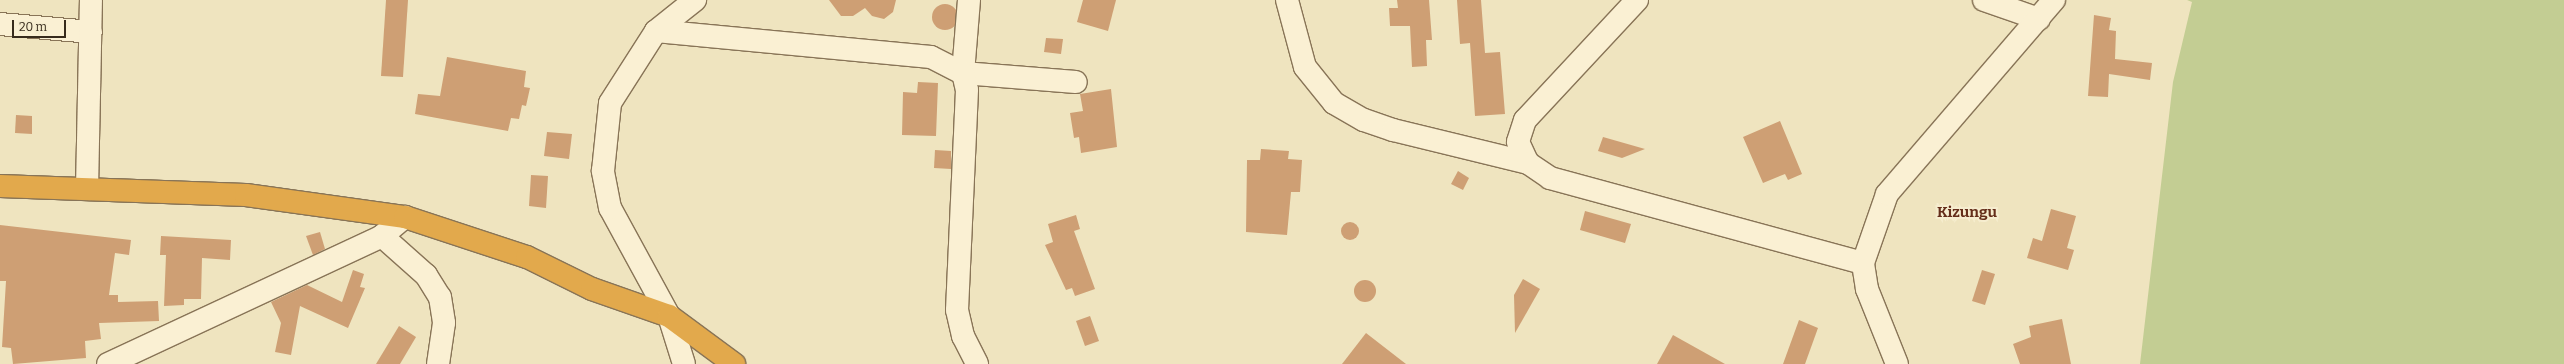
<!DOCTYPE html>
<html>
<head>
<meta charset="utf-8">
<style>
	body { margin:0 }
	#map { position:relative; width:2564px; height:364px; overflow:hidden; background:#efe4bf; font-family:Bitter,serif }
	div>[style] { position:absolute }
	.green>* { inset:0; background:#c3cd93 }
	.building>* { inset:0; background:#ce9f74 }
	.round { border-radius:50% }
	.roads { filter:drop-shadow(1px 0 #887457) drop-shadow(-1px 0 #887457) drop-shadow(0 1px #887457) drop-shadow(0 -1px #887457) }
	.minor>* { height:22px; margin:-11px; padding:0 11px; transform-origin:11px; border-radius:11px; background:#faf0d3 }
	.highway>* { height:22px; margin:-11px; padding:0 11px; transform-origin:11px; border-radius:11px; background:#e2a94c }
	span { translate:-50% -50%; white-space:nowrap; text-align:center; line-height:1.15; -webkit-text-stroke:4px #f6edcf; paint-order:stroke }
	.quarter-label { font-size:15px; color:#652e1a; font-weight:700 }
	.scale { position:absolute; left:12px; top:20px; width:54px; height:18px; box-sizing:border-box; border:2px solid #372b1c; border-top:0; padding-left:5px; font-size:12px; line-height:14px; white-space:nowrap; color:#372b1c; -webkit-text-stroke:3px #f6edcf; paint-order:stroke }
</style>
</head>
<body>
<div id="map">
	<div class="green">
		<i style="clip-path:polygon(2187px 0,2564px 0,2564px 364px,2140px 364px,2173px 82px,2192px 2px)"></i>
	</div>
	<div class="building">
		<i style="clip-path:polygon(386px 0,408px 0,403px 77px,381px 76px)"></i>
		<i style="clip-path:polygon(829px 0,896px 0,893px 12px,884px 19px,872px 16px,865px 8px,853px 16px,841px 16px)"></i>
		<i style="clip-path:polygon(1083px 0,1116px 0,1108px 31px,1077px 22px)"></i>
		<i style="clip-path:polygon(1397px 0,1429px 0,1432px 40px,1426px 40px,1427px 66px,1412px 67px,1410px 26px,1390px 26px,1389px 8px,1398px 8px)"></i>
		<i style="clip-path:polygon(1457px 0,1481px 0,1485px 53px,1500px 52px,1505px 114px,1475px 116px,1470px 43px,1460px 44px)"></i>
		<i class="round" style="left:932px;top:4px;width:26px;height:26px"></i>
		<i style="clip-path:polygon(2094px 15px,2111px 18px,2109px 30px,2116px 31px,2115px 59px,2152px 63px,2150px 80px,2109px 74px,2108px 97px,2088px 96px)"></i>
		<i style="clip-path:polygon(1046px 38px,1063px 39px,1061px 54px,1044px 52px)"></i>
		<i style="clip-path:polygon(447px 57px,526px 71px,524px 87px,530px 88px,526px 106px,522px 105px,519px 119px,511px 118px,508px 131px,415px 114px,418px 94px,440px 96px)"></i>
		<i style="clip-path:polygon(918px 82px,938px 83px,936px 136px,902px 135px,903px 92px,917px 93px)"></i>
		<i style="clip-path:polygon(1111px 89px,1117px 147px,1081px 153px,1079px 137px,1074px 138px,1070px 113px,1083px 111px,1080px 94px)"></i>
		<i style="clip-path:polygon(16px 115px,32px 116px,32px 134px,15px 133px)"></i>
		<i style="clip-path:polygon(1780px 121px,1802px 174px,1788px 180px,1785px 174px,1763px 183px,1743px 137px)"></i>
		<i style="clip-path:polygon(547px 132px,572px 134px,569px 159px,544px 156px)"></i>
		<i style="clip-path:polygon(1603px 137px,1645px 149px,1622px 158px,1598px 151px)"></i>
		<i style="clip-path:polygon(1261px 149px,1289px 151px,1288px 159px,1302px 160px,1300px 192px,1291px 192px,1287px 235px,1246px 232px,1247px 160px,1260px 160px)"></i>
		<i style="clip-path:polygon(935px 150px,951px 151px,951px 169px,934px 168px)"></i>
		<i style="clip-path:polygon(1458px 171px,1469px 178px,1463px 190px,1451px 184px)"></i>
		<i style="clip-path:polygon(531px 175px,548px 176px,546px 208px,529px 206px)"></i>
		<i style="clip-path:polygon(2051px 209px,2076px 216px,2067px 248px,2074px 250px,2068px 270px,2027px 258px,2033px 238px,2042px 241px)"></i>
		<i style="clip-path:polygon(1585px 211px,1631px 224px,1625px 243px,1580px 230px)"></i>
		<i style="clip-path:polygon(1076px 215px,1080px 229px,1074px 231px,1095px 289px,1075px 296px,1072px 288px,1066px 290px,1045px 245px,1053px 242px,1048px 224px)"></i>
		<i class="round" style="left:1341px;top:222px;width:18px;height:18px"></i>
		<i style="clip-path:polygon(0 225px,131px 240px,129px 255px,115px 253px,109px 295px,118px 295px,118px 302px,158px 301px,159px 321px,99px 323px,101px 339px,85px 341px,86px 358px,13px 364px,11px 348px,2px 347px,6px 281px,0 281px)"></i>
		<i style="clip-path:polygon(320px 232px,325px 249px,313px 255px,306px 236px)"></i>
		<i style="clip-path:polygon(161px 236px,231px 240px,230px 260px,202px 258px,201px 299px,184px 299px,184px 305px,164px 306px,166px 255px,160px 255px)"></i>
		<i style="clip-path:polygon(353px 270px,364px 274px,360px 287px,365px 288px,348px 328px,300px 306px,291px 355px,275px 352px,281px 323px,271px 302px,307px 285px,342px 302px)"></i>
		<i style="clip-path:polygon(1982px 270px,1995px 274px,1985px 305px,1972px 301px)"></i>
		<i style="clip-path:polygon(1523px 279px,1540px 289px,1515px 333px,1514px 295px)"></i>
		<i class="round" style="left:1354px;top:280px;width:22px;height:22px"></i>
		<i style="clip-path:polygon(1090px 316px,1099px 341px,1085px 346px,1076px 321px)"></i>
		<i style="clip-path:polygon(2062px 319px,2071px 364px,2020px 364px,2013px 344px,2031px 337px,2029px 326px)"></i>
		<i style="clip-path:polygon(1799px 320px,1818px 328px,1805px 364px,1783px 364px)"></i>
		<i style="clip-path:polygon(399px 326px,416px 337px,400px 364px,376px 364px)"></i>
		<i style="clip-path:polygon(1366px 333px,1406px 364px,1342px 364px)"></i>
		<i style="clip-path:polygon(1673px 335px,1725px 364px,1657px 364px)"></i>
	</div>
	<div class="roads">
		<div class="minor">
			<i style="left:969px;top:0;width:73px;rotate:94.7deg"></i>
			<i style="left:963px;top:73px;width:113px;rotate:4.6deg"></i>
			<i style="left:1287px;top:0;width:69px;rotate:75deg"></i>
			<i style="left:1305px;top:67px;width:46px;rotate:51.1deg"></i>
			<i style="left:1334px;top:103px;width:34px;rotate:30deg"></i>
			<i style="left:1364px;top:120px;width:31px;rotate:19deg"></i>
			<i style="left:1393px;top:130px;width:139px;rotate:13.7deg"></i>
			<i style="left:1637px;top:0;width:164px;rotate:133deg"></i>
			<i style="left:1525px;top:120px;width:23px;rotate:108deg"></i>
			<i style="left:1518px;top:142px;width:23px;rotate:65deg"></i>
			<i style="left:1528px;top:163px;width:27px;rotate:34deg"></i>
			<i style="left:1550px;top:178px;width:324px;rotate:15.2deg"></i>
			<i style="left:1984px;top:0;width:58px;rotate:19.1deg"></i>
			<i style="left:0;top:24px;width:91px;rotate:5deg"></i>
			<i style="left:656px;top:31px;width:276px;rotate:5.4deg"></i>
			<i style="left:931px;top:57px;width:36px;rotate:27deg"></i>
			<i style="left:963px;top:73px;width:17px;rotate:77deg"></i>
			<i style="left:967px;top:90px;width:220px;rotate:92.6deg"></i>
			<i style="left:957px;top:310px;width:27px;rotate:77deg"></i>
			<i style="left:963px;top:336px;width:31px;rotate:63deg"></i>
			<i style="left:87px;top:189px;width:189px;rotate:-88.8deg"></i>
			<i style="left:382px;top:236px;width:59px;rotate:41.6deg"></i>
			<i style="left:426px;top:275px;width:26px;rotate:58deg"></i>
			<i style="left:440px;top:297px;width:26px;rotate:81deg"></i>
			<i style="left:444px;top:323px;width:41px;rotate:98.3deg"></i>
			<i style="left:108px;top:364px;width:302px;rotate:-25deg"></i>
			<i style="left:382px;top:236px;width:30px;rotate:-40deg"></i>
			<i style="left:684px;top:364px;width:50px;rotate:-107.4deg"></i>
			<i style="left:669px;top:316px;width:123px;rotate:-118.6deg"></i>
			<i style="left:610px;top:208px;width:38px;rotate:-101deg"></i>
			<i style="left:603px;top:171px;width:68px;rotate:-84.1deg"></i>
			<i style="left:610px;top:103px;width:85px;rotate:-57.4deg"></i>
			<i style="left:656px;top:31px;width:50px;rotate:-38.5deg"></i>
			<i style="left:1897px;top:364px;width:81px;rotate:-111.8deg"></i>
			<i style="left:1867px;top:289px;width:26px;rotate:-99deg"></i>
			<i style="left:1863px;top:263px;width:73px;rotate:-70.8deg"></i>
			<i style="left:1887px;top:194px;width:256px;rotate:-49.3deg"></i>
		</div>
		<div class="highway">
			<i style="left:0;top:186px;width:246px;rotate:2.1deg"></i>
			<i style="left:246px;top:195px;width:161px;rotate:7.9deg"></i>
			<i style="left:405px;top:217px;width:128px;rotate:18.2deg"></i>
			<i style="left:527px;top:257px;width:72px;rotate:26.2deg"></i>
			<i style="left:592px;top:289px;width:82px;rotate:19.3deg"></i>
			<i style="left:669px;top:316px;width:81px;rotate:36.4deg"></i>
		</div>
	</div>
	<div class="quarter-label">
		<span style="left:1967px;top:213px">Kizungu</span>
	</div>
	<div class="scale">20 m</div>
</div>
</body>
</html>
